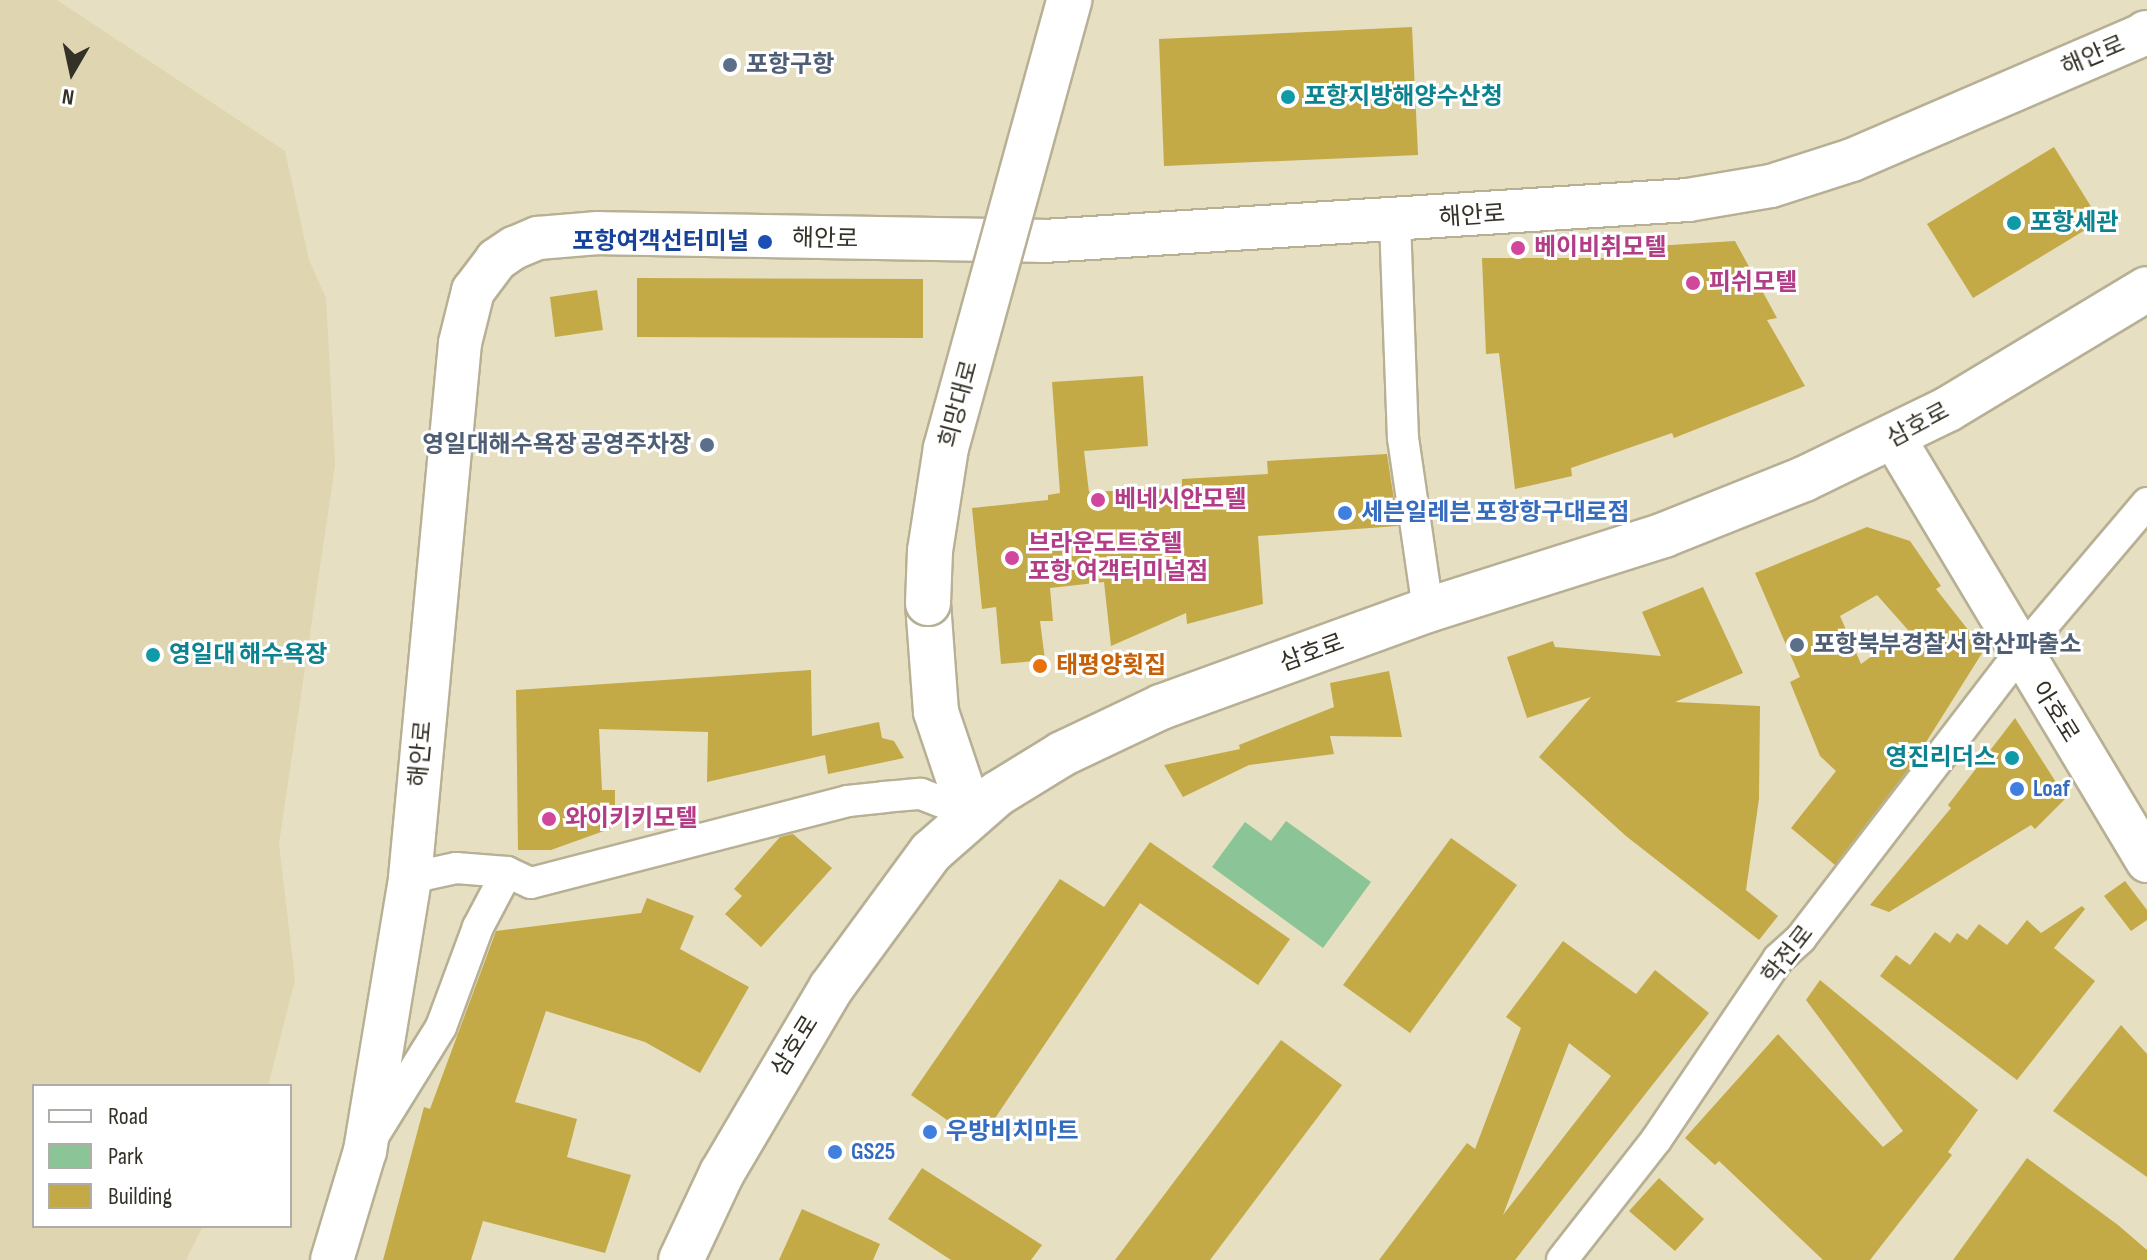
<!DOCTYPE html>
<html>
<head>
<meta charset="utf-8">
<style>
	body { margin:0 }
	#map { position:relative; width:2147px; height:1260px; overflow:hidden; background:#e6dfc2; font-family:"Sofia Sans Condensed","Noto Sans KR",sans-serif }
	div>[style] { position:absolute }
	.green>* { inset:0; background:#8ac497 }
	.sand>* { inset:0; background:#dfd5b0 }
	.building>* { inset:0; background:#c3aa46 }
	.roads { filter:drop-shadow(2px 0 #b7b095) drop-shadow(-2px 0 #b7b095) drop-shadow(0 2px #b7b095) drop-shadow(0 -2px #b7b095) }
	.street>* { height:30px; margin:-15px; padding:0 15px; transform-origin:15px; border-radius:15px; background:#fff }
	.secondary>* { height:42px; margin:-21px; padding:0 21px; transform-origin:21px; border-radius:21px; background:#fff }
	.primary>* { height:44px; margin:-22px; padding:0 22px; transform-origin:22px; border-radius:22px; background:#fff }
	.bridges { filter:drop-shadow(2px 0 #b7b095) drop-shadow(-2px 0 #b7b095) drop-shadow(0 2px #b7b095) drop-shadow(0 -2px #b7b095) }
	.primary-bridge>* { height:44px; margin:-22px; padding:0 22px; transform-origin:22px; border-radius:22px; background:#fff }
	.dots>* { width:22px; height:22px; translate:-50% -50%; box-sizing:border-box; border:4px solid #fff; border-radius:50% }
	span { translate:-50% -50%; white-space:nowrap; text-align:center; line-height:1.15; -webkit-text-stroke:6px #fff; paint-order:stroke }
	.street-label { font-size:24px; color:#343126 }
	.service-label { font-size:24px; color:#4e5e75; font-weight:700 }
	.left { translate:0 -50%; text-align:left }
	.right { translate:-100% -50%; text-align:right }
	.culture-label { font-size:24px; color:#0d838f; font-weight:700 }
	.transit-label { font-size:24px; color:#164399; font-weight:700 }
	.hotel-label { font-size:24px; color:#b23c85; font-weight:700 }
	.shop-label { font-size:24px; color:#366cbe; font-weight:700 }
	.food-label { font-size:24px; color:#c56008; font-weight:700 }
	.legend { position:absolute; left:32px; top:1084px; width:260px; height:144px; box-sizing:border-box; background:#fff; border:2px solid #aeada8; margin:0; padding:10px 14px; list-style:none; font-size:24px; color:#343126 }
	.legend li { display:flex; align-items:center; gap:16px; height:40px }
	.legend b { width:40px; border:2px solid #aeada8 }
	.north { position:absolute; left:32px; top:32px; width:80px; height:80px; -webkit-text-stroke:6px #fff; paint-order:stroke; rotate:189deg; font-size:22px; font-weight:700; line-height:32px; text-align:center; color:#343126 }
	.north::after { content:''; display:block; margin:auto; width:28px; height:36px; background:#343126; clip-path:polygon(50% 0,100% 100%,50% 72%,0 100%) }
</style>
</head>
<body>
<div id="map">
	<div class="green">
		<i style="clip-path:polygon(1286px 821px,1371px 882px,1323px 948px,1212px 867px,1245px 822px,1271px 841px)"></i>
	</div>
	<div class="sand">
		<i style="clip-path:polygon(0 0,57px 0,285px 151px,309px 260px,326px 298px,335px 465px,279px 844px,295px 980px,268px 1086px,34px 1086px,34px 1226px,203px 1226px,186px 1260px,0 1260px)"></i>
	</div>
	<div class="building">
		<i style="clip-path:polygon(1412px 27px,1418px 155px,1164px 166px,1159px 39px)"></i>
		<i style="clip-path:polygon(2054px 147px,2100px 221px,1973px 298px,1927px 224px)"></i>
		<i style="clip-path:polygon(1735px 241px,1777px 318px,1767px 320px,1805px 386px,1674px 438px,1672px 433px,1571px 468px,1572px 476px,1515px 489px,1499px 353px,1486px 354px,1482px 258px,1624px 258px,1622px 248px)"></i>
		<i style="clip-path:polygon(637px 278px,923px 279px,923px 338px,637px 337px)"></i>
		<i style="clip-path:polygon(597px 290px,603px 330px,555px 337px,550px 297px)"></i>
		<i style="clip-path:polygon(1143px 376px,1148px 446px,1084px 451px,1089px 492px,1182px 488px,1182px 479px,1268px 474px,1267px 461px,1387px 454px,1398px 526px,1258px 536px,1263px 604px,1187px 624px,1186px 613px,1111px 646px,1104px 582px,1050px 588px,1053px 621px,1040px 621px,1045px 660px,1001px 664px,996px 607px,982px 609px,972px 508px,1048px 500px,1048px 495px,1060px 493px,1052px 382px)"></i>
		<i style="clip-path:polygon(evenodd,1867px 527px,1910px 541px,1941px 586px,1936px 589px,1984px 650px,1913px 763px,1835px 865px,1791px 828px,1836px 771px,1820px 756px,1790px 682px,1800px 677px,1755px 573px,1867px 527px,1877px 595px,1908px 630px,1861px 664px,1840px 616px,1877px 595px)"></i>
		<i style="clip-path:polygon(1703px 587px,1743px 673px,1675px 702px,1760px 706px,1759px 799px,1746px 890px,1778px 916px,1759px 940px,1626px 836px,1539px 757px,1591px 697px,1527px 718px,1507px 657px,1553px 641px,1555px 647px,1661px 656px,1642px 612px)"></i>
		<i style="clip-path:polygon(811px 670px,812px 736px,879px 722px,882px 738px,894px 741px,904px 758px,828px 774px,825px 755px,707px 782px,708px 732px,599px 729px,602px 790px,615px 790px,615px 827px,551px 850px,518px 850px,516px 690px)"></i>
		<i style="clip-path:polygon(1389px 671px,1402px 737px,1330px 736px,1334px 754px,1249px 765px,1183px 797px,1164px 765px,1240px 749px,1239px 745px,1334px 707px,1330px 683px)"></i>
		<i style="clip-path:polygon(2015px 718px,2066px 798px,2035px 829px,2031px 825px,1889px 912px,1870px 905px,1951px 808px,1948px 805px)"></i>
		<i style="clip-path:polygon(793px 834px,832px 868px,761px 947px,725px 914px,742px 896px,734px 889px,780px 837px)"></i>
		<i style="clip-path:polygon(1451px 838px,1517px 885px,1410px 1033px,1343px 985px)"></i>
		<i style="clip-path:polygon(1150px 842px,1290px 939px,1258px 985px,1140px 903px,979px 1142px,911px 1095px,1060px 879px,1104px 907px)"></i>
		<i style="clip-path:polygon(2125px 881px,2147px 910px,2147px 920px,2131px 931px,2104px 896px)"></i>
		<i style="clip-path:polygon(647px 898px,694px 916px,680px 949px,749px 987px,700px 1073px,645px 1042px,546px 1011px,515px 1102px,577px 1119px,567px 1157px,631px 1175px,605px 1253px,483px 1221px,471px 1260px,383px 1260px,424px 1107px,430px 1109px,496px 931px,641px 913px)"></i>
		<i style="clip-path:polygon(2082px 906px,2085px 909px,2054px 948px,2095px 981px,2017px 1080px,1880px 976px,1896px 955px,1910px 965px,1935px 932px,1950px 943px,1957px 933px,1967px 940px,1979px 924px,2007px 945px,2027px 920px,2041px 933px)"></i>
		<i style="clip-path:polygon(evenodd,1563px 941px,1636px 994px,1655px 970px,1709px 1013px,1515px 1260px,1379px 1260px,1467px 1143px,1475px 1149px,1521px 1028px,1506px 1017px,1563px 941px,1569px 1043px,1611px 1076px,1503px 1215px,1569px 1043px)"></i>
		<i style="clip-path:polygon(1820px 980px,1978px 1110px,1948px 1152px,1952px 1155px,1870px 1260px,1823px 1260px,1719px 1161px,1715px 1165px,1685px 1138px,1778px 1034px,1883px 1147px,1903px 1131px,1806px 1000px)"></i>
		<i style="clip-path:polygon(2121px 1025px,2147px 1054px,2147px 1177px,2053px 1111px)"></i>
		<i style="clip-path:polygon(1281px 1040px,1342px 1085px,1210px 1260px,1115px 1260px)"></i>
		<i style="clip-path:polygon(2027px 1158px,2118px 1225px,2147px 1250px,2147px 1260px,1953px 1260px)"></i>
		<i style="clip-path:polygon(922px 1168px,1042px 1245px,1031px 1260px,951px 1260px,888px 1219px)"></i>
		<i style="clip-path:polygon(1659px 1178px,1704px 1219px,1675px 1251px,1629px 1211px)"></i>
		<i style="clip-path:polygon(802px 1209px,880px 1244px,873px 1260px,779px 1260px)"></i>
	</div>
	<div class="roads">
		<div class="street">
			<i style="left:1395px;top:221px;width:217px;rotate:87.9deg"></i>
			<i style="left:1403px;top:438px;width:174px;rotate:81.7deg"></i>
			<i style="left:410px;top:878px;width:47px;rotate:-12.3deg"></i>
			<i style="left:456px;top:868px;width:51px;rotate:4.5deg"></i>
			<i style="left:507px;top:872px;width:26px;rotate:25deg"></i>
			<i style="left:531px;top:883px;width:327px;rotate:-14.5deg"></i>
			<i style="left:848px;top:801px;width:36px;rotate:-6deg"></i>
			<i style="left:884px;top:797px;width:37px;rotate:-5deg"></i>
			<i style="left:921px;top:794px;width:53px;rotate:21.2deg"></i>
			<i style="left:374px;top:1135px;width:127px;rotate:-58.2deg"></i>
			<i style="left:441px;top:1027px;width:107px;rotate:-69.7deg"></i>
			<i style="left:478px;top:927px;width:62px;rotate:-62.2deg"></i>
			<i style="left:1562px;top:1260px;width:152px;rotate:-51.9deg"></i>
			<i style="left:1656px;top:1140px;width:218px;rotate:-56deg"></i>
			<i style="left:1778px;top:959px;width:31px;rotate:-42deg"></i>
			<i style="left:1801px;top:938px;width:358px;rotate:-52.5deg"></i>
			<i style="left:2019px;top:654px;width:198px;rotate:-49.7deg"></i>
		</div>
		<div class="secondary">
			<i style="left:1894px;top:438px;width:493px;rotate:59.1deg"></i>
			<i style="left:332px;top:1260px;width:114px;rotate:-73.2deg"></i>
			<i style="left:365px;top:1151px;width:277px;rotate:-80.6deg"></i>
			<i style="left:410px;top:878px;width:537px;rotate:-84.66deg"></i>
			<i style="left:460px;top:343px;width:54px;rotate:-76deg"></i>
			<i style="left:473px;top:291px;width:39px;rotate:-53deg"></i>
			<i style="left:496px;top:260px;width:22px;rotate:-34deg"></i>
			<i style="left:514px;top:248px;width:26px;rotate:-23deg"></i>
			<i style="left:538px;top:238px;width:60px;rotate:-4.8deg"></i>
			<i style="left:598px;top:233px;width:446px;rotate:1deg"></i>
			<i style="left:1044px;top:241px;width:645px;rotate:-3.64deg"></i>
			<i style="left:1688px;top:200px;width:84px;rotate:-9.6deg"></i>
			<i style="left:1771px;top:186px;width:85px;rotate:-17.8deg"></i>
			<i style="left:1852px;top:160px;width:321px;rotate:-23.3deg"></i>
		</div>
		<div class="primary">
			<i style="left:2146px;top:33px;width:1px"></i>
			<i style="left:928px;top:603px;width:109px;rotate:85.8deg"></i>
			<i style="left:936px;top:712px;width:107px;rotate:71.4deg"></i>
			<i style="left:681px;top:1260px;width:96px;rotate:-64.8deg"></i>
			<i style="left:722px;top:1173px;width:215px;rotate:-59.5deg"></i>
			<i style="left:831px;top:988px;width:169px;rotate:-53.7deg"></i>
			<i style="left:931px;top:852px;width:88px;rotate:-41.3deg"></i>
			<i style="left:997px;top:794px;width:76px;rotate:-31.6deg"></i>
			<i style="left:1062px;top:754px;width:110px;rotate:-25.4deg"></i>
			<i style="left:1161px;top:707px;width:284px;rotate:-20deg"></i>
			<i style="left:1428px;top:610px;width:248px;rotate:-17.6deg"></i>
			<i style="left:1664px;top:535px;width:151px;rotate:-21.8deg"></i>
			<i style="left:1804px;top:479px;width:160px;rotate:-25.9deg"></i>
			<i style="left:1948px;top:409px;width:232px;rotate:-31.1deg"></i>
		</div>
	</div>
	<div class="bridges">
		<div class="primary-bridge">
			<i style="left:928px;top:603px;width:52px;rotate:-87.8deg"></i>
			<i style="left:930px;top:551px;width:104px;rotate:-81.2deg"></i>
			<i style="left:946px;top:448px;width:465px;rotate:-74.6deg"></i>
		</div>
	</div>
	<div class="dots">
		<i style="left:730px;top:65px;background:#5c6f8a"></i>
		<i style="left:1288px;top:97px;background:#0f9aa8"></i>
		<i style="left:2014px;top:223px;background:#0f9aa8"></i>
		<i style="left:765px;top:242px;background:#1a4fb4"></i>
		<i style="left:1518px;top:248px;background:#d1479c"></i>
		<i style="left:1693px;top:283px;background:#d1479c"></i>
		<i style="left:707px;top:445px;background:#5c6f8a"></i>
		<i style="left:1098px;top:500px;background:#d1479c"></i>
		<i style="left:1345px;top:513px;background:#3f7fe0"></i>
		<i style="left:1012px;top:558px;background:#d1479c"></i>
		<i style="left:1797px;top:645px;background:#5c6f8a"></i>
		<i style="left:153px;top:655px;background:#0f9aa8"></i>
		<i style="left:1040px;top:666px;background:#e8710a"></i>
		<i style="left:2012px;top:758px;background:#0f9aa8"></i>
		<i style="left:2017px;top:789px;background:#3f7fe0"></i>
		<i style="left:549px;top:819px;background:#d1479c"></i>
		<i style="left:930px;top:1132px;background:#3f7fe0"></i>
		<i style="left:835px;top:1152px;background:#3f7fe0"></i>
	</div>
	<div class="street-label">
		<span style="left:2093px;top:56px;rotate:-23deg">해안로</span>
		<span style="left:1472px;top:216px;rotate:-4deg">해안로</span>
		<span style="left:825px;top:239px;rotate:1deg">해안로</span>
		<span style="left:959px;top:404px;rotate:-75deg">희망대로</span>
		<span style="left:1918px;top:425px;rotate:-28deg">삼호로</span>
		<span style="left:1312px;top:653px;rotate:-20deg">삼호로</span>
		<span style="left:2055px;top:712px;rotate:58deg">아호로</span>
		<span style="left:421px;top:754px;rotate:-85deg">해안로</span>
		<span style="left:1788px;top:955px;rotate:-52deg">학전로</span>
		<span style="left:795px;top:1046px;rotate:-58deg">삼호로</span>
	</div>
	<div class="service-label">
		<span class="left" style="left:746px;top:65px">포항구항</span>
		<span class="right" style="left:691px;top:445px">영일대해수욕장 공영주차장</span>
		<span class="left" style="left:1813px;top:645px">포항북부경찰서 학산파출소</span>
	</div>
	<div class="culture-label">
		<span class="left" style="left:1304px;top:97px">포항지방해양수산청</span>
		<span class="left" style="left:2030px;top:223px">포항세관</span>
		<span class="left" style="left:169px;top:655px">영일대 해수욕장</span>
		<span class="right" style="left:1996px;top:758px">영진리더스</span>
	</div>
	<div class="transit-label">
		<span class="right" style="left:749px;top:242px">포항여객선터미널</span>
	</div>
	<div class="hotel-label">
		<span class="left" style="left:1534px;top:248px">베이비취모텔</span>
		<span class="left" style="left:1709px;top:283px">피쉬모텔</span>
		<span class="left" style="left:1114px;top:500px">베네시안모텔</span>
		<span class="left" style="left:1028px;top:558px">브라운도트호텔<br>포항 여객터미널점</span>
		<span class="left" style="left:565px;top:819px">와이키키모텔</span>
	</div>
	<div class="shop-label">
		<span class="left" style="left:1361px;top:513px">세븐일레븐 포항항구대로점</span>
		<span class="left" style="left:2033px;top:789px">Loaf</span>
		<span class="left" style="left:946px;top:1132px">우방비치마트</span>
		<span class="left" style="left:851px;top:1152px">GS25</span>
	</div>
	<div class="food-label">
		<span class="left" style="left:1056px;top:666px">태평양횟집</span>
	</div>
	<ul class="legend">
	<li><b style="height:10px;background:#fff"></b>Road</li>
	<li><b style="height:22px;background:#8ac497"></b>Park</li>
	<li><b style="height:22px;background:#c3aa46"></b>Building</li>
	</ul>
	<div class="north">N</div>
</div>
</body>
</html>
